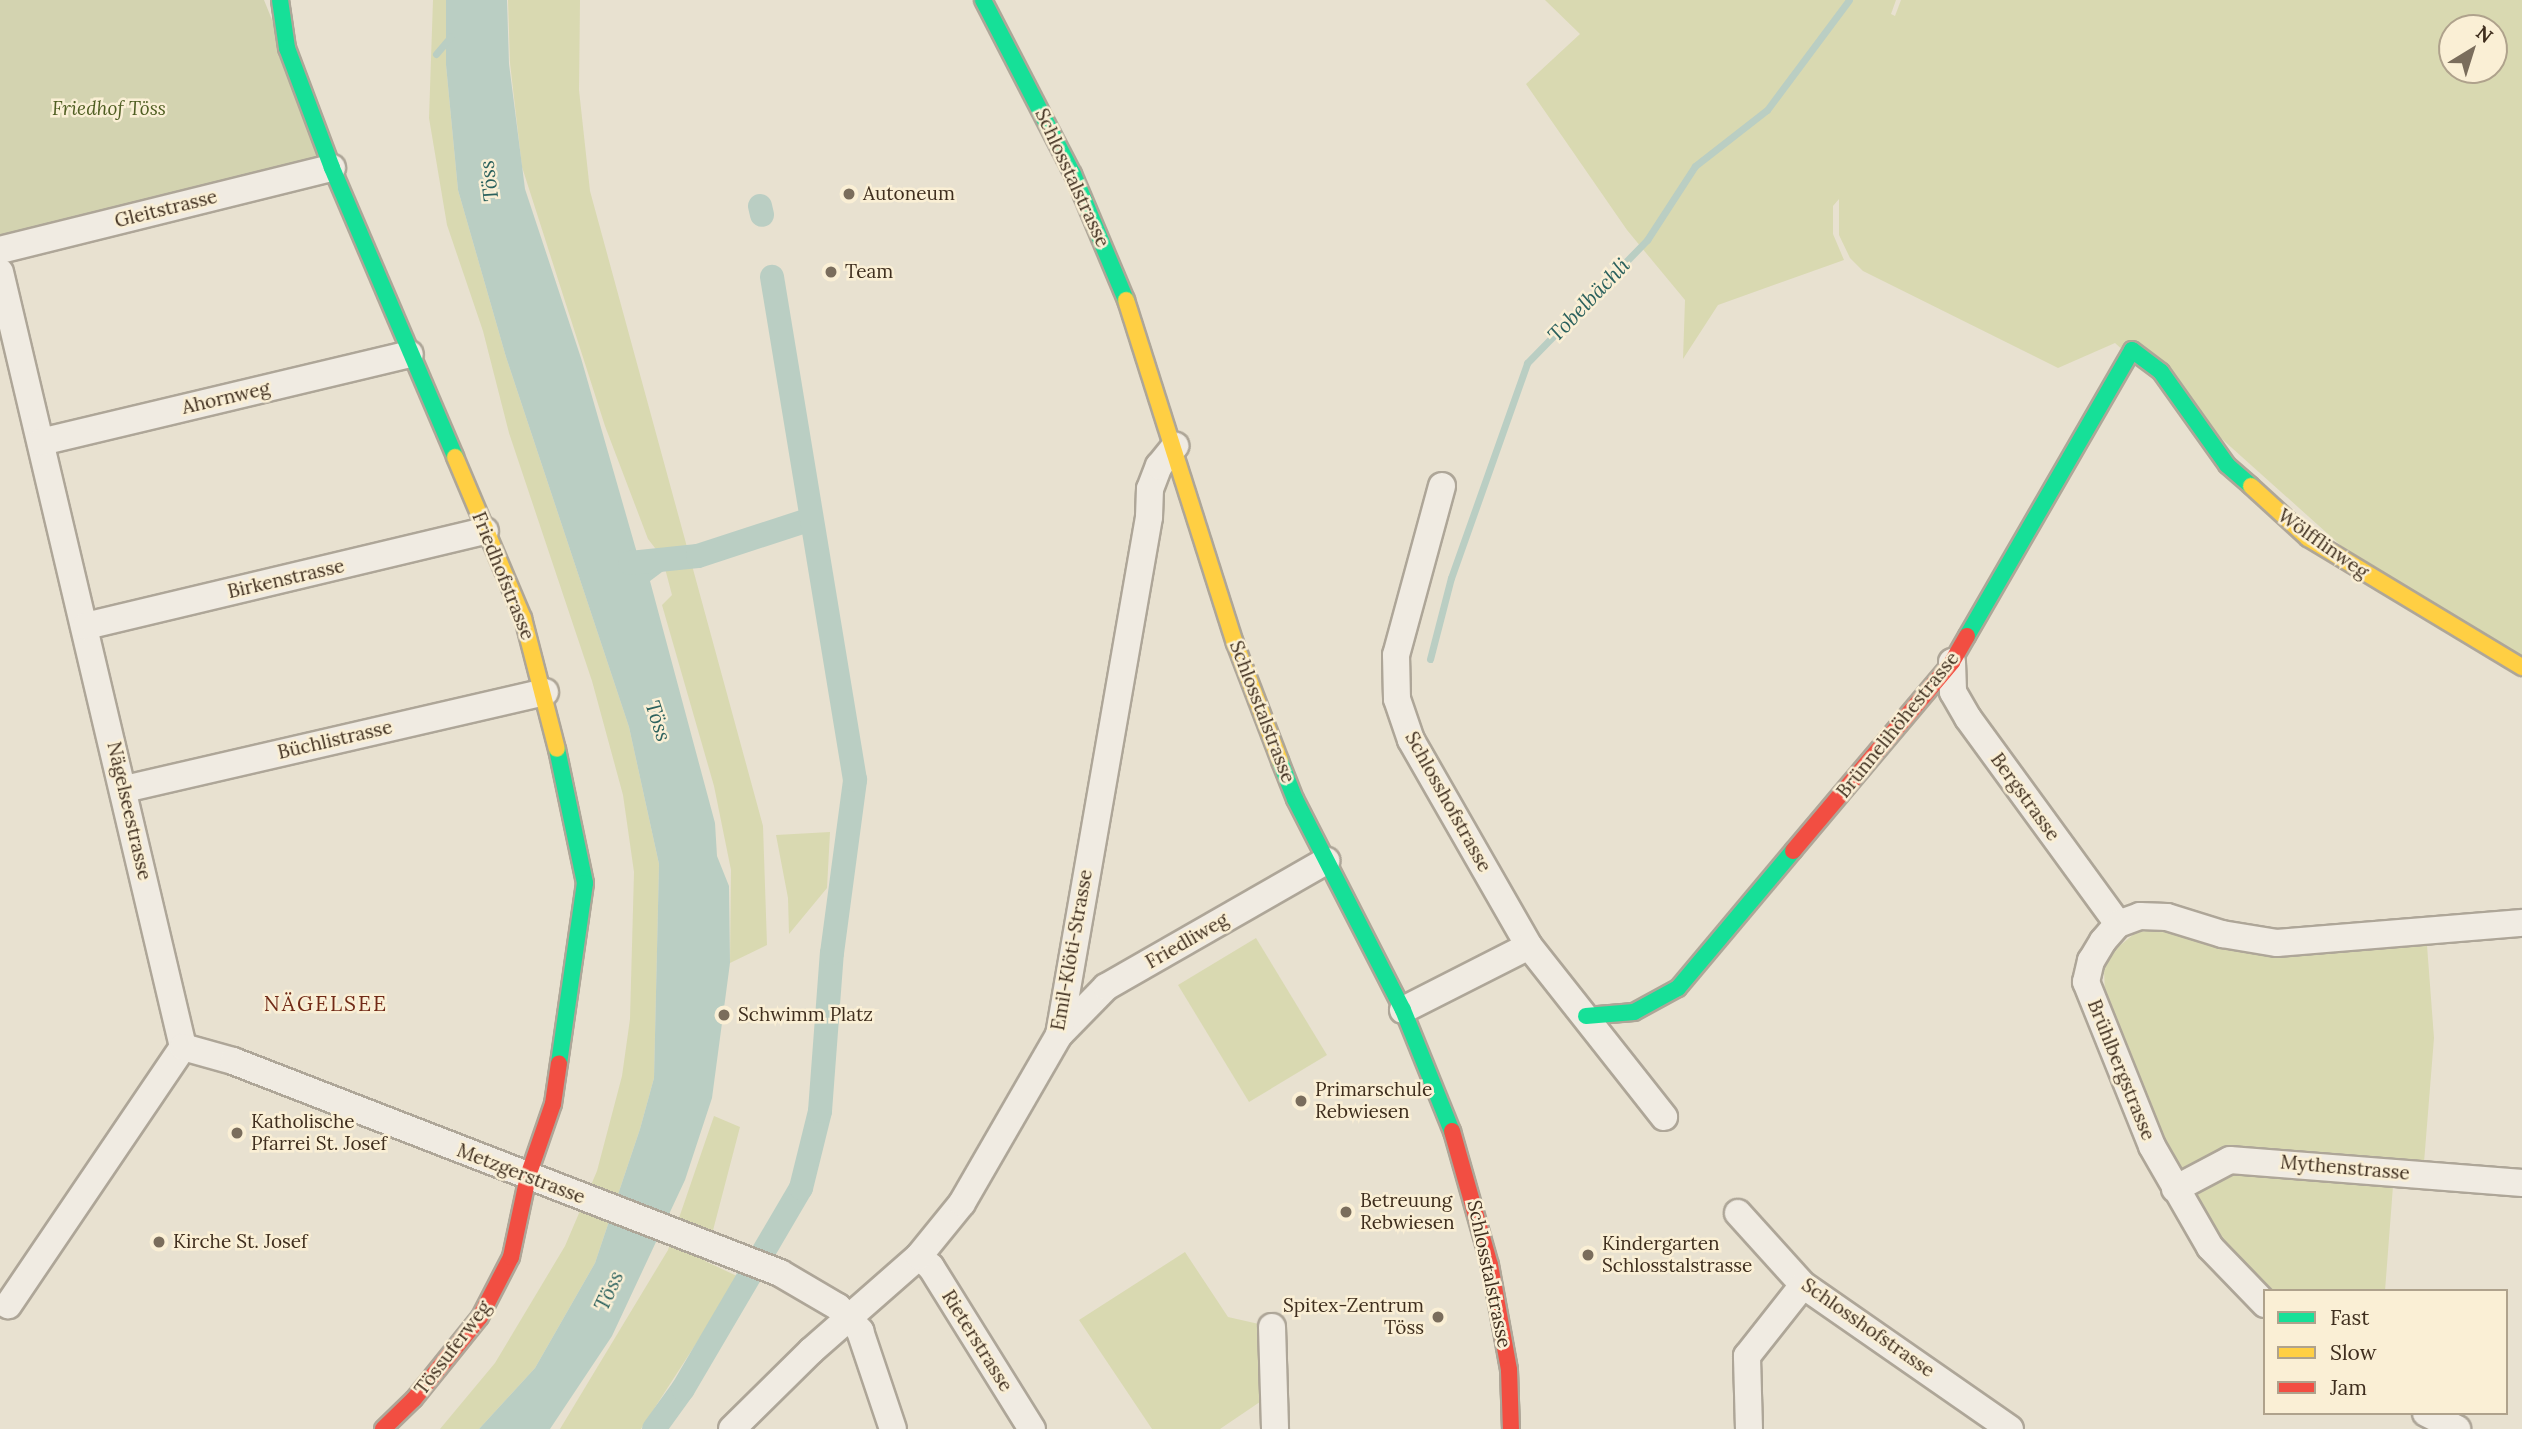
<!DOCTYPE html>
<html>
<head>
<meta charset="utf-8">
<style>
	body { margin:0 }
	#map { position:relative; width:2522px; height:1429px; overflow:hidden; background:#e8e1d0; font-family:Lora,serif }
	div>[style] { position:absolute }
	.green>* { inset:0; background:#d9d9b1 }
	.cemetery>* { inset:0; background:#d3d3b0 }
	.water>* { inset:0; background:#bacec3 }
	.stream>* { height:7px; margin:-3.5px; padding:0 3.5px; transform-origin:3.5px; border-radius:3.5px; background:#bacec3 }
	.canal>* { height:24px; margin:-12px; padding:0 12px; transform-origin:12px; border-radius:12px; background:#bacec3 }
	.roads { filter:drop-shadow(2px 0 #aea698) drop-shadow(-2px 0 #aea698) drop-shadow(0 2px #aea698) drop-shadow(0 -2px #aea698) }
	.street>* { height:26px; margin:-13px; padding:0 13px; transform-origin:13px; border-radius:13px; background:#f0ebe2 }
	.fast>* { height:16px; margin:-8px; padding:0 8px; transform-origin:8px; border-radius:8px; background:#16e098 }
	.slow>* { height:16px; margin:-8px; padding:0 8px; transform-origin:8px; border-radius:8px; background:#ffcf43 }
	.jam>* { height:16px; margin:-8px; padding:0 8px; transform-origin:8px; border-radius:8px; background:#f24e42 }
	.dots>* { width:19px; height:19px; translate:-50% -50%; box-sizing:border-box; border:4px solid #faefd5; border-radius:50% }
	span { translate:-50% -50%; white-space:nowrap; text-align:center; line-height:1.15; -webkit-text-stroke:5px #faefd5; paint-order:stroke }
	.park-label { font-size:19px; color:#4f5e22; font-style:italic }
	.street-label { font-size:19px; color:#3f2e1e }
	.poi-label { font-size:19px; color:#3f2e1e }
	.left { translate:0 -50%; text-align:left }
	.right { translate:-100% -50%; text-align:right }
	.water-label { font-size:21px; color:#2b615d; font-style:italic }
	.neighbourhood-label { font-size:21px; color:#712a17; letter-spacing:2px }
	.legend { position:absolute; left:2263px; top:1289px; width:245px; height:126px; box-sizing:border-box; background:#faefd5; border:2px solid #afa28c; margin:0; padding:9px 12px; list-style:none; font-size:21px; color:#3f2e1e }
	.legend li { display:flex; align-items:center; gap:14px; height:35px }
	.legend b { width:35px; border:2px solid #afa28c }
	.north { position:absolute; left:2438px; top:14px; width:70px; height:70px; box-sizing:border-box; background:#faefd5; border:2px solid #afa28c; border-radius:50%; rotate:38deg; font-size:19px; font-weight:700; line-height:28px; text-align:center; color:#3f2e1e }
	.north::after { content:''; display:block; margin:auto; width:24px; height:32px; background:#7a6d5c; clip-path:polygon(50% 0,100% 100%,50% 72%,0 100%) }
</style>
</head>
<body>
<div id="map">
	<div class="green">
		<i style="clip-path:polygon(433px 0,446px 0,446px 65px,458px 190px,506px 357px,629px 727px,659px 864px,654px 1078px,640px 1129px,595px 1263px,535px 1368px,479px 1429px,440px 1429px,495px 1363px,565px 1246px,597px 1171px,622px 1076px,630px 1019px,634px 872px,623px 795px,592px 681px,509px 433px,483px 331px,447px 225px,429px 118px)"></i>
		<i style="clip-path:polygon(508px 0,580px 0,579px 90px,590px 191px,763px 826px,767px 945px,730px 963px,731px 870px,714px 786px,662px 605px,672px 595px,662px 557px,648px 539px,605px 426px,522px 167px,510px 63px)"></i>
		<i style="clip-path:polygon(evenodd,1545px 0,1896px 0,1891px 14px,1895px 16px,1901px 0,2522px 0,2522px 667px,2386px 586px,2115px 343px,2058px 368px,1863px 271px,1850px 258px,1839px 235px,1839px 199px,1833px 206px,1833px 234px,1844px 260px,1718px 305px,1683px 359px,1685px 300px,1627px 230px,1526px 84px,1580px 34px,1545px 0,2452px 28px,2494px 28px,2494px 70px,2452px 70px,2452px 28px)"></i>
		<i style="clip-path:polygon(830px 832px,827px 888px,789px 934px,788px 898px,776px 835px)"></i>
		<i style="clip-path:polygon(2158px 929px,2222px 949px,2271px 955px,2426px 932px,2434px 1038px,2423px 1175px,2394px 1173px,2385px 1291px,2265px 1291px,2175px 1189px,2105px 997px,2104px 968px,2111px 953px,2135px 933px)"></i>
		<i style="clip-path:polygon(1256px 938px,1327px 1055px,1249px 1102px,1178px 985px)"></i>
		<i style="clip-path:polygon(714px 1116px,740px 1127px,705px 1261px,739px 1277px,641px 1429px,560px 1429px,668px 1250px)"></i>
		<i style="clip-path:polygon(1185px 1252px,1228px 1317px,1272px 1327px,1273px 1393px,1220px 1429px,1152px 1429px,1079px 1320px)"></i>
	</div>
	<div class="cemetery">
		<i style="clip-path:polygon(0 0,264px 0,332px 168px,0 250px)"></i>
	</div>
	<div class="water">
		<i style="clip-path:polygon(446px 0,507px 0,509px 64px,525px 189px,581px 358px,637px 553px,662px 557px,666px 569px,650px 581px,715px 823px,717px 856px,729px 886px,730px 963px,712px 1098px,685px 1180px,612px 1336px,550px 1429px,479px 1429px,535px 1368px,595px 1263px,640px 1129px,654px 1078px,659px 864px,629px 727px,506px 357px,458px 190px,446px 65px)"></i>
	</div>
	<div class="stream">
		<i style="left:436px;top:54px;width:23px;rotate:-50deg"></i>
		<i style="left:1430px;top:659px;width:84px;rotate:-75.5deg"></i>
		<i style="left:1451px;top:578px;width:228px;rotate:-70.5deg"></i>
		<i style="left:1527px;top:363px;width:172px;rotate:-45.7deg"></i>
		<i style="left:1647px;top:240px;width:88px;rotate:-57deg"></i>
		<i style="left:1695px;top:166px;width:91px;rotate:-37.9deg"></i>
		<i style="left:1767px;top:110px;width:137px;rotate:-53.3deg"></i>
	</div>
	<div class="canal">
		<i style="left:760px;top:206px;width:9px;rotate:77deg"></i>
		<i style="left:630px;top:563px;width:68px;rotate:-5.9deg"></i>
		<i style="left:698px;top:556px;width:119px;rotate:-18.1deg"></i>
		<i style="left:654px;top:1429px;width:49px;rotate:-54.1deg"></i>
		<i style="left:683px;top:1389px;width:233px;rotate:-59.6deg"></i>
		<i style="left:801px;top:1188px;width:79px;rotate:-76.1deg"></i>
		<i style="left:820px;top:1111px;width:158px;rotate:-85.7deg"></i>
		<i style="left:832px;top:953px;width:175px;rotate:-82.4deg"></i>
		<i style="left:855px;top:780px;width:510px;rotate:-99.37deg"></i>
	</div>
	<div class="roads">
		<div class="street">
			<i style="left:0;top:250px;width:342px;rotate:-13.9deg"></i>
			<i style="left:0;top:272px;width:796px;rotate:76.71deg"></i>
			<i style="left:183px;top:1047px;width:312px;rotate:124.1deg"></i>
			<i style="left:41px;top:442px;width:379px;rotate:-13.4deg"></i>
			<i style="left:1442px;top:486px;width:175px;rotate:105.2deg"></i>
			<i style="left:1396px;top:655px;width:44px;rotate:88.7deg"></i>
			<i style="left:1397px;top:699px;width:43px;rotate:71.1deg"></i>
			<i style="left:1411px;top:740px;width:237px;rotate:60.2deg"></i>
			<i style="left:86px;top:626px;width:410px;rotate:-13.4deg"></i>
			<i style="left:1952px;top:662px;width:30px;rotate:88deg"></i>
			<i style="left:1953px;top:692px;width:30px;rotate:60deg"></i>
			<i style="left:1968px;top:718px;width:255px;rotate:53.9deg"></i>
			<i style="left:125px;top:789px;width:431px;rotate:-13deg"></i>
			<i style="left:1403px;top:1010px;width:141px;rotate:-26.9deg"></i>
			<i style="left:1529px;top:946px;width:218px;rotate:51.7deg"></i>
			<i style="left:1059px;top:1035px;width:67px;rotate:-45.6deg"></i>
			<i style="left:1106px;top:987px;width:254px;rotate:-29.8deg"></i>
			<i style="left:183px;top:1047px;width:52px;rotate:15.6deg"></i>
			<i style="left:233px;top:1061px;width:587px;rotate:21.18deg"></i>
			<i style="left:780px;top:1273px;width:67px;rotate:30.4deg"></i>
			<i style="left:838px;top:1307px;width:33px;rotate:47deg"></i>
			<i style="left:860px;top:1331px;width:103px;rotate:71.4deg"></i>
			<i style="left:2175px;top:1189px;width:62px;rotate:-27.8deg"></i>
			<i style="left:2230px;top:1160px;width:293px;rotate:4.5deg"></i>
			<i style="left:1738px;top:1213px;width:97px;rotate:47.9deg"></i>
			<i style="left:1803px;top:1285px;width:252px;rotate:34.8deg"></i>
			<i style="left:919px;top:1256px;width:16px;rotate:43deg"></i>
			<i style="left:931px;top:1267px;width:191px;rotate:58.1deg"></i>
			<i style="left:2265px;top:1304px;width:79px;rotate:-134deg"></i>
			<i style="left:2210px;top:1247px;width:116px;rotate:-119.9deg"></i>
			<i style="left:2152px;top:1146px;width:177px;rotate:-111.9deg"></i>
			<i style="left:2086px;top:982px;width:22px;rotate:-77deg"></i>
			<i style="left:2091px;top:961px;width:23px;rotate:-59deg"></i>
			<i style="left:2103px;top:941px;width:23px;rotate:-49deg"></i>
			<i style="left:2118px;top:924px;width:23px;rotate:-20deg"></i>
			<i style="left:2140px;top:916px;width:27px;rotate:2deg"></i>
			<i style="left:2167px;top:917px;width:58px;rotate:17.2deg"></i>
			<i style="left:2222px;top:934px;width:56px;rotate:9.3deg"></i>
			<i style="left:2277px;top:943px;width:246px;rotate:-4.7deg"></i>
			<i style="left:1272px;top:1327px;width:102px;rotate:88.3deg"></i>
			<i style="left:2426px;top:1413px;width:35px;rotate:27deg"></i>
			<i style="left:732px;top:1429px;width:111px;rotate:-44.6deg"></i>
			<i style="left:811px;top:1351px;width:144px;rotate:-41.3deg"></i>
			<i style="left:919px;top:1256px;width:68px;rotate:-50.9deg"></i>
			<i style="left:962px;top:1203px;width:194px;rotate:-60deg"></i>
			<i style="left:1059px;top:1035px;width:526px;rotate:-80.14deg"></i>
			<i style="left:1149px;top:517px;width:28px;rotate:-88deg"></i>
			<i style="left:1150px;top:489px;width:25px;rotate:-69deg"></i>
			<i style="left:1159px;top:466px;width:26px;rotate:-51deg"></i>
			<i style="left:1749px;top:1429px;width:73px;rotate:-91.6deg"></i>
			<i style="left:1747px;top:1356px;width:90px;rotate:-51.7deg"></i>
		</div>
		<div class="fast">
			<i style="left:280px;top:0;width:49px;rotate:81.7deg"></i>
			<i style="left:287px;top:48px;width:128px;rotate:69.4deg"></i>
			<i style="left:332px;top:168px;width:314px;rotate:66.9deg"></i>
			<i style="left:983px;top:0;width:196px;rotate:62.7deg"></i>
			<i style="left:1073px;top:174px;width:137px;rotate:67.2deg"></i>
			<i style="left:1967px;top:636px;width:330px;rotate:-60deg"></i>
			<i style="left:2132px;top:350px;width:36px;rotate:37deg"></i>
			<i style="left:2161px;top:372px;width:114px;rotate:54.6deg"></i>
			<i style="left:2227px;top:465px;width:32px;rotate:41deg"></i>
			<i style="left:557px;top:749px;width:137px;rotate:78.2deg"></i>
			<i style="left:585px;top:883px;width:182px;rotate:98.2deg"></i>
			<i style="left:1280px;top:761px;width:41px;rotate:68.5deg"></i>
			<i style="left:1295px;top:799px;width:237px;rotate:62.9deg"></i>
			<i style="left:1403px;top:1010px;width:131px;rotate:68deg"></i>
			<i style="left:1586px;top:1016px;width:48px;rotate:-4.8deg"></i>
			<i style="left:1634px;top:1012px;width:50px;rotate:-28.6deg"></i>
			<i style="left:1678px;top:988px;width:179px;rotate:-50deg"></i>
		</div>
		<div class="slow">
			<i style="left:1126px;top:300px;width:360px;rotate:72.4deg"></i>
			<i style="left:1235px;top:643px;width:126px;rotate:69.1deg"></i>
			<i style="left:455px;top:457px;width:175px;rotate:67.1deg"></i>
			<i style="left:523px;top:618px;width:135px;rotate:75.5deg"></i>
			<i style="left:2251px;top:486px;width:77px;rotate:42.4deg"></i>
			<i style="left:2308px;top:538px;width:250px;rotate:31.1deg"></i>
		</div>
		<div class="jam">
			<i style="left:1793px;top:851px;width:247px;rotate:-49.9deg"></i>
			<i style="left:1952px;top:662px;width:30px;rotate:-60deg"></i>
			<i style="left:1452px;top:1131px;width:139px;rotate:74.2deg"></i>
			<i style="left:1490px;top:1265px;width:107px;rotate:79.7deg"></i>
			<i style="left:1509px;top:1370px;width:59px;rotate:88.1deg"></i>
			<i style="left:383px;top:1429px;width:43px;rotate:-44.1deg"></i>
			<i style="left:414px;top:1399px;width:105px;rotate:-51.2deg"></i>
			<i style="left:480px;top:1317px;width:68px;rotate:-62.7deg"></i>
			<i style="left:511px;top:1257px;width:83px;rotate:-78.1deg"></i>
			<i style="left:528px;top:1176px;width:76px;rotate:-70.9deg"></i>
			<i style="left:553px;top:1104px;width:41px;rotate:-81.7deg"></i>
		</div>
	</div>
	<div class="dots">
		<i style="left:849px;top:194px;background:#7a6d5c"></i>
		<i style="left:831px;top:272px;background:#7a6d5c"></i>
		<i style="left:724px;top:1015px;background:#7a6d5c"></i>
		<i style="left:1301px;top:1101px;background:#7a6d5c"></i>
		<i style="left:237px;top:1133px;background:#7a6d5c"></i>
		<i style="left:1346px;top:1212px;background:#7a6d5c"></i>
		<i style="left:159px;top:1242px;background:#7a6d5c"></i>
		<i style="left:1588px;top:1255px;background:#7a6d5c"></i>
		<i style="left:1438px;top:1317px;background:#7a6d5c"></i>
	</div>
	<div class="park-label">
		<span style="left:109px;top:109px">Friedhof Töss</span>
	</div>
	<div class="street-label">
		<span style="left:1072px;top:178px;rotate:65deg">Schlosstalstrasse</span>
		<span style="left:166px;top:209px;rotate:-14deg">Gleitstrasse</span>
		<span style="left:226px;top:398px;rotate:-13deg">Ahornweg</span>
		<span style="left:2323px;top:544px;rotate:35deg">Wölfflinweg</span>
		<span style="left:503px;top:576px;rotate:68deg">Friedhofstrasse</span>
		<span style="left:286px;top:579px;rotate:-13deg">Birkenstrasse</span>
		<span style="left:1262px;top:712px;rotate:69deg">Schlosstalstrasse</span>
		<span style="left:1898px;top:725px;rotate:-51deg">Brünnelihöhestrasse</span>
		<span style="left:335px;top:740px;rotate:-13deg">Büchlistrasse</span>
		<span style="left:2025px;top:797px;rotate:54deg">Bergstrasse</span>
		<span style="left:1448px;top:802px;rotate:61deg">Schlosshofstrasse</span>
		<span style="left:129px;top:811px;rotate:77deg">Nägelseestrasse</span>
		<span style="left:1187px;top:941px;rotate:-30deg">Friedliweg</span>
		<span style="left:1072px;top:950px;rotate:-80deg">Emil-Klöti-Strasse</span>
		<span style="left:2121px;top:1070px;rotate:68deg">Brühlbergstrasse</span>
		<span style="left:2345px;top:1168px;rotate:5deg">Mythenstrasse</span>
		<span style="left:521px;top:1174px;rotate:21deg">Metzgerstrasse</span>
		<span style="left:1489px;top:1274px;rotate:78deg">Schlosstalstrasse</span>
		<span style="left:1868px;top:1328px;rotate:35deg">Schlosshofstrasse</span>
		<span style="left:977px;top:1341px;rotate:58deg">Rieterstrasse</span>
		<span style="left:453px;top:1348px;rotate:-53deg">Tössuferweg</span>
	</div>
	<div class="poi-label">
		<span class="left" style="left:863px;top:194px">Autoneum</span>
		<span class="left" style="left:845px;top:272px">Team</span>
		<span class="left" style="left:738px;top:1015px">Schwimm Platz</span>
		<span class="left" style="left:1315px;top:1101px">Primarschule<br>Rebwiesen</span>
		<span class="left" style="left:251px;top:1133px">Katholische<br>Pfarrei St. Josef</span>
		<span class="left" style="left:1360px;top:1212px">Betreuung<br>Rebwiesen</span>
		<span class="left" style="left:173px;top:1242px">Kirche St. Josef</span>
		<span class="left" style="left:1602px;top:1255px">Kindergarten<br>Schlosstalstrasse</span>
		<span class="right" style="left:1424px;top:1317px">Spitex-Zentrum<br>Töss</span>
	</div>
	<div class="water-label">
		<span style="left:489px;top:181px;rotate:-97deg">Töss</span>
		<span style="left:1589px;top:300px;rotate:-46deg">Tobelbächli</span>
		<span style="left:658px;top:721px;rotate:72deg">Töss</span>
		<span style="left:609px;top:1291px;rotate:-65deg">Töss</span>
	</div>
	<div class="neighbourhood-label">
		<span style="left:326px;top:1004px">NÄGELSEE</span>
	</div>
	<ul class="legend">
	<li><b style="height:9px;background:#16e098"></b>Fast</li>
	<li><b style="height:9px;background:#ffcf43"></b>Slow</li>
	<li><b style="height:9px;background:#f24e42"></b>Jam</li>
	</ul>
	<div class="north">N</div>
</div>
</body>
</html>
